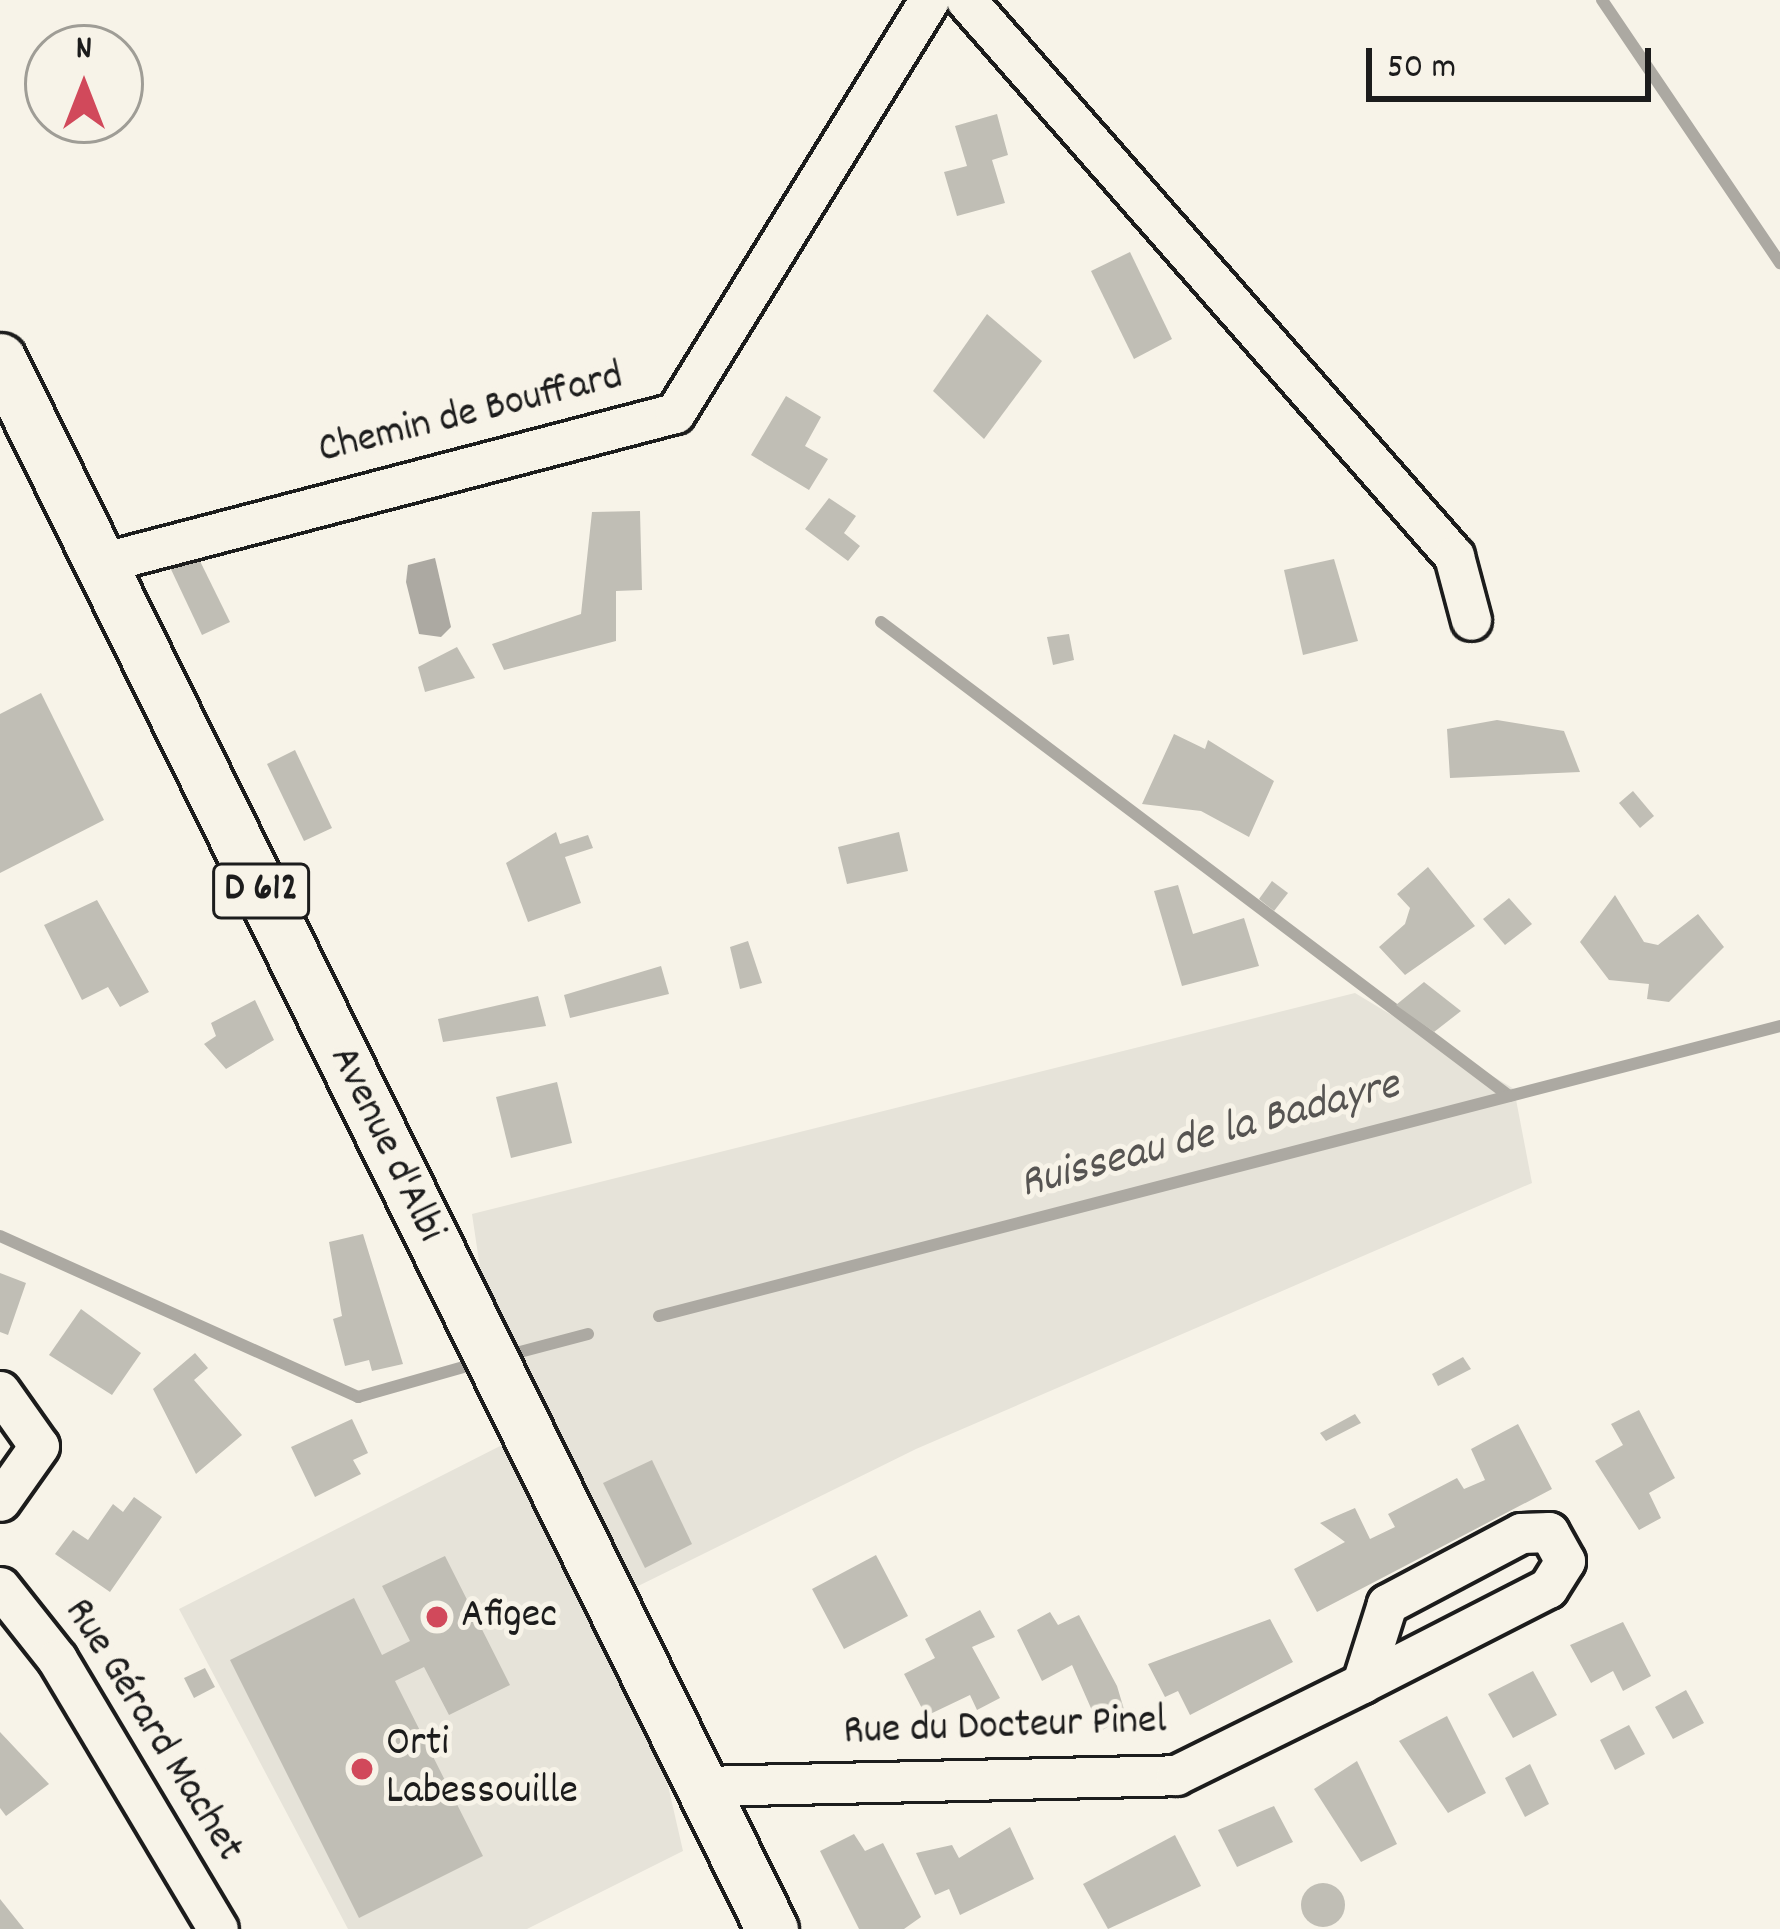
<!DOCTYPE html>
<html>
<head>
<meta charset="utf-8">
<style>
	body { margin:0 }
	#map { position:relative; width:1780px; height:1929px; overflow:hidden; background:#f7f3e8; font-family:Dekko,sans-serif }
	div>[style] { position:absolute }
	.built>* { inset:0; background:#e6e3d9 }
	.water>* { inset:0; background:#aca9a2 }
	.stream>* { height:12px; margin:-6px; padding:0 6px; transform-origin:6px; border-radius:6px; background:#aca9a2 }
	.building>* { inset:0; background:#c0beb5 }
	.round { border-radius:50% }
	.roads { filter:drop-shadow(3px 0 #1c1c1c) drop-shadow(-3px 0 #1c1c1c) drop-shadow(0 3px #1c1c1c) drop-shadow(0 -3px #1c1c1c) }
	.minor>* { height:39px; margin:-19.5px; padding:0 19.5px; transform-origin:19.5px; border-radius:19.5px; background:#f7f3e8 }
	.major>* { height:51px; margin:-25.5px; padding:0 25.5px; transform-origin:25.5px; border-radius:25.5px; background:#f7f3e8 }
	.dots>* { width:33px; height:33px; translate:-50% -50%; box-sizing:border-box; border:6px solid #f7f3e8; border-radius:50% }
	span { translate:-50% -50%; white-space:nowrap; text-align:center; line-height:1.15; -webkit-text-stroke:10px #f7f3e8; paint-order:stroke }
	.shield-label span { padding:3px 9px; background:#f7f3e8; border:3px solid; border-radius:9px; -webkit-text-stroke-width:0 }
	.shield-label { font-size:39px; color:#1c1c1c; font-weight:700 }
	.street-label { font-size:42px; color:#1c1c1c }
	.poi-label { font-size:42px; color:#1c1c1c }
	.left { translate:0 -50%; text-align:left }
	.water-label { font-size:45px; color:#565452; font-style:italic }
	.north { position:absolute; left:24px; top:24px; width:120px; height:120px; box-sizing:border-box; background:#f7f3e8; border:3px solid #9f9d96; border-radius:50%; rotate:0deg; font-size:33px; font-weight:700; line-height:48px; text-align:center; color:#1c1c1c }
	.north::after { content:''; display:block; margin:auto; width:42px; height:54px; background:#d1495b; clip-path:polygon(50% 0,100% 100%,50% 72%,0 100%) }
	.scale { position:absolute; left:1366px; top:48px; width:285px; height:54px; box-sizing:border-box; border:6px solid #1c1c1c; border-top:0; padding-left:15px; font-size:36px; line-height:42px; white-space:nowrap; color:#1c1c1c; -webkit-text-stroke:9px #f7f3e8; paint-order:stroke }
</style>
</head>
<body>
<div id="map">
	<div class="built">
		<i style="clip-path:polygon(1355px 993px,1514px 1089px,1532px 1183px,916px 1449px,624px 1593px,683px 1851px,527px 1929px,348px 1929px,179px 1609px,506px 1443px,472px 1214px)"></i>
	</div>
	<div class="water">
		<i style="clip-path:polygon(435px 558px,451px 627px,441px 637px,419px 634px,406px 582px,408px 565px)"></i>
	</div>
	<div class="stream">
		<i style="left:1602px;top:0;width:318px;rotate:55.9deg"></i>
		<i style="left:881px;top:622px;width:787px;rotate:37.04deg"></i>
		<i style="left:0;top:1236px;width:393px;rotate:24.2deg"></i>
		<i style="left:358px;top:1397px;width:128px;rotate:-15.9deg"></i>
		<i style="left:659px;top:1316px;width:1158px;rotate:-14.5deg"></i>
		<i style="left:501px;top:1357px;width:90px;rotate:-14.8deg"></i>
	</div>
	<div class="building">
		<i style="clip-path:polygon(997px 114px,1008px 155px,992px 160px,1005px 203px,957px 216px,944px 172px,967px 166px,955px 126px)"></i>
		<i style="clip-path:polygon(1130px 252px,1172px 339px,1134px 359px,1091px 271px)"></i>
		<i style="clip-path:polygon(987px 314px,1042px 361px,984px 439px,933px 391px)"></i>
		<i style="clip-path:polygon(786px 396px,821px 417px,805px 446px,828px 459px,809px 490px,751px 455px)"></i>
		<i style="clip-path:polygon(829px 498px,856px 516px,844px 533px,860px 546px,848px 561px,805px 529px)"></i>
		<i style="clip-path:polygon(640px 511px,642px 590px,616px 591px,616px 641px,504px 670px,492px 644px,581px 614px,592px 512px)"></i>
		<i style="clip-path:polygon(197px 555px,230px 622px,202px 635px,168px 563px)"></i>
		<i style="clip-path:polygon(1334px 559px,1358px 641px,1303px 655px,1284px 570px)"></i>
		<i style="clip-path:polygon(1069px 634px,1074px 660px,1053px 665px,1047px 637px)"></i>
		<i style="clip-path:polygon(457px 647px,475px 678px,425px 692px,418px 667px)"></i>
		<i style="clip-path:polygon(41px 693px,104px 820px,0 873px,0 714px)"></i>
		<i style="clip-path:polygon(1497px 720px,1564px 731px,1580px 772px,1450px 778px,1447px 729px)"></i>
		<i style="clip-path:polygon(1174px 734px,1205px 749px,1208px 740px,1274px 781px,1249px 837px,1201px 811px,1142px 804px)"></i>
		<i style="clip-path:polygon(295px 750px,332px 828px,304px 841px,267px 764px)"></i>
		<i style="clip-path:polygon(1633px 791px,1654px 816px,1640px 828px,1619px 803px)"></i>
		<i style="clip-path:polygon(556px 832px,560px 844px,588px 835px,593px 848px,565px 857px,581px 903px,528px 922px,506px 863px)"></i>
		<i style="clip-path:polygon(899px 832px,908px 871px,847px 884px,838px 847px)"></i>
		<i style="clip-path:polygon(1428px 867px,1475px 926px,1405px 975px,1379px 947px,1405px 924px,1410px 908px,1397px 894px)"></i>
		<i style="clip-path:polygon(1272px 881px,1288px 893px,1274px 911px,1259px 899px)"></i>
		<i style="clip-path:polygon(1178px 885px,1193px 934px,1244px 918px,1259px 966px,1182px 986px,1154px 891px)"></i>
		<i style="clip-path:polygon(1615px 895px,1644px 942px,1658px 945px,1698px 914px,1724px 947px,1669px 1002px,1647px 999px,1649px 984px,1609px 980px,1580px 942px)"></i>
		<i style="clip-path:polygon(1509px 898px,1532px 924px,1505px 945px,1483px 919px)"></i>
		<i style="clip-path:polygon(97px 900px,149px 992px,120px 1007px,108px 987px,82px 1000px,44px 925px)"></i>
		<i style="clip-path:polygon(748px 941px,762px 983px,740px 989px,730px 947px)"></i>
		<i style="clip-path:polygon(661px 966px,669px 994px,570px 1018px,564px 995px)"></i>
		<i style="clip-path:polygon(1424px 982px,1461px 1011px,1434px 1032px,1396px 1005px)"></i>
		<i style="clip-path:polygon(538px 996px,546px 1026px,443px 1042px,438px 1019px)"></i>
		<i style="clip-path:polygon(255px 1000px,274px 1040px,226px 1069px,204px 1044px,216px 1036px,211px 1023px)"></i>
		<i style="clip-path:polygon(557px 1082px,572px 1143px,511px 1158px,496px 1097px)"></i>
		<i style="clip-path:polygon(363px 1234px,403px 1364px,372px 1371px,369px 1360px,345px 1366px,333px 1319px,342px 1316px,329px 1242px)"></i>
		<i style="clip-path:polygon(0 1273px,26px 1283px,8px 1335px,0 1332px)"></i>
		<i style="clip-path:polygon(81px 1309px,141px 1353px,112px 1395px,49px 1355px)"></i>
		<i style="clip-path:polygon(195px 1353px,208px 1368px,194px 1380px,242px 1435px,196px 1474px,153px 1389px)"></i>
		<i style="clip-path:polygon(1463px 1357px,1471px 1369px,1438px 1386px,1432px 1374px)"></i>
		<i style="clip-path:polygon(1639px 1410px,1675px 1478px,1649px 1493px,1661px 1518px,1639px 1530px,1595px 1461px,1623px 1445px,1611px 1424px)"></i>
		<i style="clip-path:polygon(1355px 1414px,1361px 1423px,1326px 1441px,1320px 1433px)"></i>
		<i style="clip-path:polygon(352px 1419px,368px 1453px,353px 1460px,361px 1474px,315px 1497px,291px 1447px)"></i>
		<i style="clip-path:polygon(1518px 1424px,1552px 1489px,1317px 1612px,1294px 1569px,1345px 1542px,1320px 1523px,1355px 1508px,1370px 1539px,1395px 1527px,1388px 1514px,1457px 1478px,1464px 1489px,1485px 1480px,1471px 1449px)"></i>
		<i style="clip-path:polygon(652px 1460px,692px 1544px,645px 1568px,603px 1483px)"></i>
		<i style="clip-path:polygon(134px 1497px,162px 1517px,110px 1592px,55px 1554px,73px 1530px,88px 1540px,113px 1504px,123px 1512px)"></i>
		<i style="clip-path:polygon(876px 1555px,908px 1616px,844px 1649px,812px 1589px)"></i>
		<i style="clip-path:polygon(445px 1556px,510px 1685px,449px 1715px,424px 1667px,395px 1681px,483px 1856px,359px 1918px,230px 1660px,354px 1598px,382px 1655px,410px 1641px,382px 1586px)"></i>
		<i style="clip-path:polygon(980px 1610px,995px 1637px,972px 1647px,1000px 1698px,977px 1710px,970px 1695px,926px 1716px,904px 1674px,935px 1658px,925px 1639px)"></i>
		<i style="clip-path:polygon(1050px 1612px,1058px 1625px,1079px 1615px,1117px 1686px,1126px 1716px,1101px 1731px,1072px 1665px,1042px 1681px,1017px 1630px)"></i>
		<i style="clip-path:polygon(1270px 1619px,1293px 1662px,1190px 1715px,1178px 1691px,1165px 1697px,1148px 1664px)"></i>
		<i style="clip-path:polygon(1623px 1622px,1651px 1676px,1623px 1691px,1613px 1671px,1591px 1683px,1570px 1645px)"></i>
		<i style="clip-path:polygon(205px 1668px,215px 1687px,194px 1698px,184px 1678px)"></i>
		<i style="clip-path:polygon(1533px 1671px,1557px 1715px,1513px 1738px,1488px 1694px)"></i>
		<i style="clip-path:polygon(1686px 1690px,1704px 1723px,1673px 1739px,1655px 1707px)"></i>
		<i style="clip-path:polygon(1447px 1716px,1486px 1793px,1448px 1813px,1399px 1741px)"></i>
		<i style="clip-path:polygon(1629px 1725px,1645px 1754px,1615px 1770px,1600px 1740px)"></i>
		<i style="clip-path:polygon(0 1732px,49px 1784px,6px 1816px,0 1808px)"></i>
		<i style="clip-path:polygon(1357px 1761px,1397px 1844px,1361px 1862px,1314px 1789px)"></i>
		<i style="clip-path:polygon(1530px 1764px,1549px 1804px,1525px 1817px,1505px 1778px)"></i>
		<i style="clip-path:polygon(1274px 1806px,1293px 1842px,1237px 1867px,1218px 1830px)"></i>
		<i style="clip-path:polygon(1010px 1827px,1034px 1879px,960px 1915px,949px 1889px,935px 1895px,916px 1853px,952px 1845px,959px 1858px)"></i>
		<i style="clip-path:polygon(854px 1834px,865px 1851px,883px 1843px,921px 1917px,904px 1929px,859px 1929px,820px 1851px)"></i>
		<i style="clip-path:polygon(1175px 1835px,1201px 1886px,1108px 1929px,1083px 1884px)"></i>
		<i class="round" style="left:1301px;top:1883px;width:44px;height:44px"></i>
		<i style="clip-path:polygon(0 1899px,24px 1929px,0 1929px)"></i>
	</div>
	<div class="roads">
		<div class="minor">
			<i style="left:966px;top:0;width:740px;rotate:48.73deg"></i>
			<i style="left:1454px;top:556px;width:66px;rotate:75.1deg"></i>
			<i style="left:101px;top:563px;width:593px;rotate:-14.65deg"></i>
			<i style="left:675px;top:413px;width:485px;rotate:-58.4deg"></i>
			<i style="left:0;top:1391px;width:67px;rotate:54.7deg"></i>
			<i style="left:39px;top:1446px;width:67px;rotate:125.3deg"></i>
			<i style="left:0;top:1587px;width:92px;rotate:51.6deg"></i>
			<i style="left:57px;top:1659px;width:314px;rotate:59.2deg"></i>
			<i style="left:702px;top:1786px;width:474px;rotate:-1.3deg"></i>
			<i style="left:1176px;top:1775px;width:208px;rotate:-26.3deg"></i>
			<i style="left:1362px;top:1683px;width:209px;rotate:-27.1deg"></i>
			<i style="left:1548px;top:1588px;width:32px;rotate:-58deg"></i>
			<i style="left:1565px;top:1561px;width:33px;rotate:-119deg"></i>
			<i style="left:1549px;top:1532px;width:28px;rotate:178deg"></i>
			<i style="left:1521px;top:1533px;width:152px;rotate:152.1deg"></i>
			<i style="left:1387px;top:1604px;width:83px;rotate:107.6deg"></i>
		</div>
		<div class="major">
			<i style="left:0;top:359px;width:1750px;rotate:63.82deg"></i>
		</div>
	</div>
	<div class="dots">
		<i style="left:437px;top:1617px;background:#d1495b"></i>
		<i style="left:362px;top:1769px;background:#d1495b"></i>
	</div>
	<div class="shield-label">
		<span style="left:261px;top:891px">D 612</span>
	</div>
	<div class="street-label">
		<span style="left:471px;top:415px;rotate:-14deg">Chemin de Bouffard</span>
		<span style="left:385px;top:1145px;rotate:64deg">Avenue d'Albi</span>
		<span style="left:1005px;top:1728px;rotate:-2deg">Rue du Docteur Pinel</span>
		<span style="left:152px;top:1731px;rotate:58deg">Rue Gérard Machet</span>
	</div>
	<div class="poi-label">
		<span class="left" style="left:461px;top:1617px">Afigec</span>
		<span class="left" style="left:386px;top:1769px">Orti<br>Labessouille</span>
	</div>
	<div class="water-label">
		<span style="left:1210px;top:1137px;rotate:-15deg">Ruisseau de la Badayre</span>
	</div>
	<div class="north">N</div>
	<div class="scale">50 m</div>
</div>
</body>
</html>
